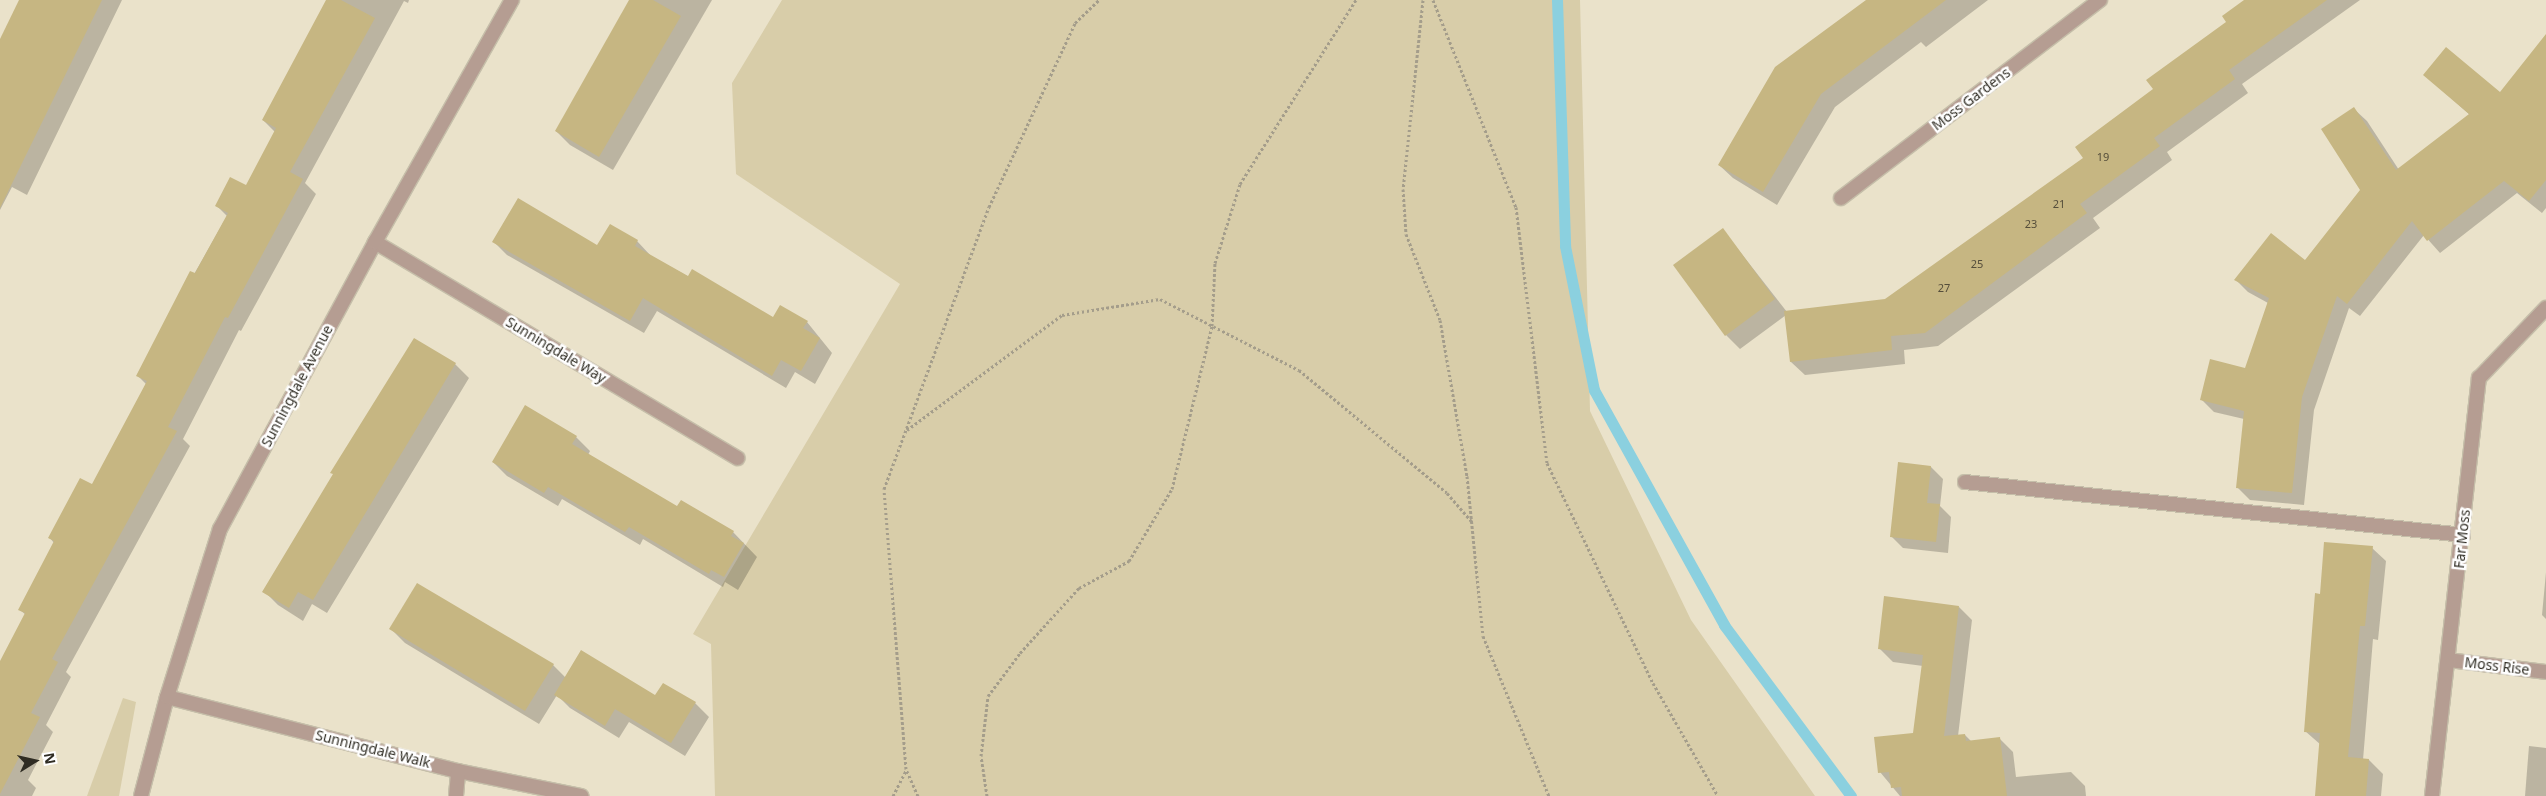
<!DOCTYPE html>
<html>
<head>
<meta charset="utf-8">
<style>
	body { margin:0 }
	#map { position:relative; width:2546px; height:796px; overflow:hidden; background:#eae2ca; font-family:"Noto Sans",sans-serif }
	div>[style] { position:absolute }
	.green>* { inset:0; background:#d8cda9 }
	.shadow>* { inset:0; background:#0003 }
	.stream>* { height:11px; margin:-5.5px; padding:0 5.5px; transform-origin:5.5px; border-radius:5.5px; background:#8bd0df }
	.building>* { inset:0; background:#c6b682 }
	.path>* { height:3px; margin-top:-1.5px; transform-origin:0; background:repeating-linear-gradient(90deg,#a49d8b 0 2.5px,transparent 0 5px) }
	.roads { filter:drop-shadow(1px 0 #c5bea9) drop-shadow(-1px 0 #c5bea9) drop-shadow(0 1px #c5bea9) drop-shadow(0 -1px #c5bea9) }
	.service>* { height:14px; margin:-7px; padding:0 7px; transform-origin:7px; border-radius:7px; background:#b59d92 }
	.minor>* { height:14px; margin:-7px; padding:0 7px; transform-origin:7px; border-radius:7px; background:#b59d92 }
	span { translate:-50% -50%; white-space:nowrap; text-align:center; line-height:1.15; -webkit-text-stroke:5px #fff; paint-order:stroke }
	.number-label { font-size:11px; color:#554e3b }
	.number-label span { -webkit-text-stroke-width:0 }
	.street-label { font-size:14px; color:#2f2c23 }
	.north { position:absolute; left:10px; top:736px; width:50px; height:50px; -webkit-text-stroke:4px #fff; paint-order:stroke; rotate:80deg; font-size:14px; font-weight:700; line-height:20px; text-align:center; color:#2f2c23 }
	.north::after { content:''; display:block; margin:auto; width:18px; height:22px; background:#2f2c23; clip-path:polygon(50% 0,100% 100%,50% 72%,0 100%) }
</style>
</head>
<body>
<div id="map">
	<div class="green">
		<i style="clip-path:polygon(782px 0,1580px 0,1590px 411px,1691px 620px,1815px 796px,715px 796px,711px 644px,693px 634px,900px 284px,736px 174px,732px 83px)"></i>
		<i style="clip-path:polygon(123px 698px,136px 702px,119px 796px,87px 796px)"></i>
	</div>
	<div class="shadow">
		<i style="clip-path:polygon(22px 0,122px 0,27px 195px,12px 187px,0 210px,0 46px)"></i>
		<i style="clip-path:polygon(327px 0,409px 0,408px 3px,404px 1px,305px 183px,316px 194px,241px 331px,239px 330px,183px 439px,190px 446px,66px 672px,71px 677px,46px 725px,53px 732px,28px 780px,36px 788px,32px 796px,0 796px,0 664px,26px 615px,20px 610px,54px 543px,50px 538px,93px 486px,146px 384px,137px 375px,227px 216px,217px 206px,246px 187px,275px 132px,263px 120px)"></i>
		<i style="clip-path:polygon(633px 0,712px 0,613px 170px,570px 145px,556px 131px)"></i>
		<i style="clip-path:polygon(1867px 0,1988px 0,1926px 47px,1921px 42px,1835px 107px,1777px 205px,1733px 178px,1719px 165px)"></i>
		<i style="clip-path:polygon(2245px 0,2360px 0,2242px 84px,2248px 93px,2167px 152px,2172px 160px,2093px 218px,2100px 228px,1938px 346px,1904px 350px,1905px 364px,1805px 375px,1791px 362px,1786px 315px,1740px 349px,1726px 335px,1723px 230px,1787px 312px,1886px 301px,2084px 158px,2228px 22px)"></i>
		<i style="clip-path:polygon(2546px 36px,2546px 208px,2542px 213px,2517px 193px,2440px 253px,2424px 235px,2360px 316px,2349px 308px,2314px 410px,2304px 505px,2250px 500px,2237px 487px,2244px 419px,2214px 412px,2201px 399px,2246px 370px,2268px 303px,2248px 292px,2236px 280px,2305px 262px,2362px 190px,2354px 109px,2367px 121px,2399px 170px,2470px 115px,2425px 75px,2500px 94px)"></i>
		<i style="clip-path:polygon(610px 225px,637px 241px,651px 256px,689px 277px,774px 319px,807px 322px,832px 353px,815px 384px,795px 372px,786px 388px,657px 311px,644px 333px,507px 255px,493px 241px,598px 247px)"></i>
		<i style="clip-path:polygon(455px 364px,469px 378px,327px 613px,312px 604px,303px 621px,278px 605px,264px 591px)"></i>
		<i style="clip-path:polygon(576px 437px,590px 451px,588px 455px,677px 508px,733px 532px,757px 557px,738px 590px,725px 582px,723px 587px,643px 539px,640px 545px,562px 499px,558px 506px,507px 476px,493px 462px)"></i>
		<i style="clip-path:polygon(1899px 463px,1931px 467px,1943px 479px,1940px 506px,1951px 517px,1948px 553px,1903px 548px,1891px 536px)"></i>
		<i style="clip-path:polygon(2372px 548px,2386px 561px,2378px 640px,2373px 639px,2363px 760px,2369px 760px,2383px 774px,2381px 796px,2316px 796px,2321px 745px,2305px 731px,2321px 595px)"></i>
		<i style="clip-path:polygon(2546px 572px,2546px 619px,2542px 615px)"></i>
		<i style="clip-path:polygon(1959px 607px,1972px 620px,1958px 736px,1965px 735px,1972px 742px,2000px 739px,2013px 752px,2016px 777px,2071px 772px,2085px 786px,2086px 796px,1900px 796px,1880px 772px,1914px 734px,1923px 666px,1893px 662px,1879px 648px)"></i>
		<i style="clip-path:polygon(391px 629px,553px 665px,566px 678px,695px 703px,709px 717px,685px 756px,629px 722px,619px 738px,570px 708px,557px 695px,539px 724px,405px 643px)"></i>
		<i style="clip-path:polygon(2529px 746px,2546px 748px,2546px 796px,2525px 796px)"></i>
	</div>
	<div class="stream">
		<i style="left:1557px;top:0;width:246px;rotate:88.1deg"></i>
		<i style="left:1565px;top:246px;width:147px;rotate:78.6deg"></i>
		<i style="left:1594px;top:390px;width:269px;rotate:61deg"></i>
		<i style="left:1724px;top:625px;width:213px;rotate:53.4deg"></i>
	</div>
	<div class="building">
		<i style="clip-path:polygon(19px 0,102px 0,0 208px,0 39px)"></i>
		<i style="clip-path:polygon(326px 0,341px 0,375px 18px,290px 172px,303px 179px,228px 318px,225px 317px,168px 427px,177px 431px,52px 659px,58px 662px,31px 713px,40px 717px,0 794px,0 661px,25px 613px,18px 610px,54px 541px,48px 538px,80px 478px,92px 484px,147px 381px,136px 376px,190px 271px,195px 273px,228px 213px,215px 206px,230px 177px,246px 185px,276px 128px,262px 120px)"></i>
		<i style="clip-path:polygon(629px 0,653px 0,681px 16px,599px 157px,555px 131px)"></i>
		<i style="clip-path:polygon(1866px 0,1946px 0,1821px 94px,1763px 192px,1718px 165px,1775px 67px)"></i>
		<i style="clip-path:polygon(2244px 0,2327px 0,2229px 70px,2235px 79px,2154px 138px,2160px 146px,2080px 204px,2087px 213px,1925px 333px,1891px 336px,1892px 350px,1790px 362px,1784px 311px,1885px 299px,2083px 158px,2075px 147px,2153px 89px,2146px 80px,2226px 22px,2222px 16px)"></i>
		<i style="clip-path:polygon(2546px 34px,2546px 180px,2529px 201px,2504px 181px,2427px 241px,2412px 221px,2347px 304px,2337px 296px,2302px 397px,2292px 493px,2236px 488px,2244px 411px,2200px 400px,2210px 359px,2245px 368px,2269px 298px,2234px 280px,2271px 233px,2305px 260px,2360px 190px,2321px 129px,2354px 107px,2396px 170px,2469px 114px,2423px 75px,2446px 47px,2500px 92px)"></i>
		<i style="clip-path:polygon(518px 198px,597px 245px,610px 224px,638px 240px,635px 246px,688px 276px,692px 269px,773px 317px,780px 305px,808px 321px,803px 328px,820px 338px,801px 371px,781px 360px,772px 376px,643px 298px,630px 321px,492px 242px)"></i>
		<i style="clip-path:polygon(1723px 228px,1775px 299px,1725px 336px,1673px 265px)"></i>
		<i style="clip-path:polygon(414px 338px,456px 363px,313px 600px,298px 592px,289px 608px,262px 592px,333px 474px,330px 473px)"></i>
		<i style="clip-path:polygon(525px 405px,577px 436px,572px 444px,677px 506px,681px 500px,734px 531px,731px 536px,744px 543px,724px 577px,711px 570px,709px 574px,629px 527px,625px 532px,548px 487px,544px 493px,492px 462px)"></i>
		<i style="clip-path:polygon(1898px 462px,1931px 466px,1927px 503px,1940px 504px,1936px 542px,1890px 537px)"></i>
		<i style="clip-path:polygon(2324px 542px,2373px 546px,2365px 626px,2360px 626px,2348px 757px,2369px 759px,2366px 796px,2315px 796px,2320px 733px,2304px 732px,2315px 593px,2320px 594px)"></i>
		<i style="clip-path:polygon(417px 583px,554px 664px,525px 711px,389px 629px)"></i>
		<i style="clip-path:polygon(1884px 596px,1959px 606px,1944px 736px,1965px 734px,1966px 741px,2000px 737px,2007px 796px,1902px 796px,1901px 787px,1891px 788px,1889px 772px,1878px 773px,1874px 737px,1913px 733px,1923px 655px,1878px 649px)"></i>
		<i style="clip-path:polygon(581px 650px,655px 695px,663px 683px,696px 702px,671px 743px,615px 709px,605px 726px,554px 695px)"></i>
	</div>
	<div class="path">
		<i style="left:1423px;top:0;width:190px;rotate:96deg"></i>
		<i style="left:1403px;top:189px;width:45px;rotate:86.2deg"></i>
		<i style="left:1406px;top:234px;width:92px;rotate:68.4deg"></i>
		<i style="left:1440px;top:320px;width:158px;rotate:80.2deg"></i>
		<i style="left:1467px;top:476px;width:161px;rotate:84.3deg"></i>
		<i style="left:1483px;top:636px;width:173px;rotate:67.6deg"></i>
		<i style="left:1433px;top:0;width:223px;rotate:68.2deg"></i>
		<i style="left:1516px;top:207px;width:258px;rotate:83.1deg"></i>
		<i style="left:1547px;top:463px;width:244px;rotate:64.3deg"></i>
		<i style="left:1653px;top:683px;width:130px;rotate:60.1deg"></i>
		<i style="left:907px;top:430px;width:193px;rotate:-36.6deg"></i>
		<i style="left:1062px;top:315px;width:99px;rotate:-9.3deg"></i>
		<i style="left:1160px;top:299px;width:156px;rotate:27.1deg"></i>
		<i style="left:1299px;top:370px;width:192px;rotate:39.7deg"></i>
		<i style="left:1447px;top:493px;width:38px;rotate:49deg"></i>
		<i style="left:893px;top:796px;width:29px;rotate:-63deg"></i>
		<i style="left:918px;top:796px;width:30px;rotate:-114deg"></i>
		<i style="left:906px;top:769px;width:281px;rotate:-94.5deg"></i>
		<i style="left:884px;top:489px;width:301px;rotate:-69.6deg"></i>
		<i style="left:989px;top:207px;width:203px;rotate:-64.9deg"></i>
		<i style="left:1075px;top:23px;width:33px;rotate:-44deg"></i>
		<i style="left:987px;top:796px;width:40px;rotate:-98.5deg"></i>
		<i style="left:981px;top:756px;width:60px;rotate:-83.3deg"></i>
		<i style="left:988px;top:696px;width:54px;rotate:-53.3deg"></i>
		<i style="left:1020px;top:653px;width:88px;rotate:-47.8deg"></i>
		<i style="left:1079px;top:588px;width:57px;rotate:-28.4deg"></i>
		<i style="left:1129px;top:561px;width:84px;rotate:-59.2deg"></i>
		<i style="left:1172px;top:489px;width:168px;rotate:-76.2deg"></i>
		<i style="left:1212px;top:326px;width:63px;rotate:-87.3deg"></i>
		<i style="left:1215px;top:263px;width:83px;rotate:-72.4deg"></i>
		<i style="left:1240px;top:184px;width:218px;rotate:-57.8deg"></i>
	</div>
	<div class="roads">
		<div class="service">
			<i style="left:1965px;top:482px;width:501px;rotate:6.07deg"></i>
		</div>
		<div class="minor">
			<i style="left:1841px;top:198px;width:326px;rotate:-37.4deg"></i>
			<i style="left:375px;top:242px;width:422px;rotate:30.8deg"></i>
			<i style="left:2448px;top:660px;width:99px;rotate:7deg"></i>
			<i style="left:167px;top:697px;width:300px;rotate:14.3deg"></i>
			<i style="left:458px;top:771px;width:126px;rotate:11.5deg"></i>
			<i style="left:141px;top:796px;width:102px;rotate:-75.3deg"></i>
			<i style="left:167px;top:697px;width:176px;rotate:-72.5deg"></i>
			<i style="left:220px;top:529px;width:326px;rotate:-61.6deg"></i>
			<i style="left:375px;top:242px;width:278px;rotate:-60.5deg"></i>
			<i style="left:456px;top:796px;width:25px;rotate:-85deg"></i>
			<i style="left:2432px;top:796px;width:421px;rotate:-83.6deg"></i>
			<i style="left:2479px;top:378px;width:97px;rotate:-46.3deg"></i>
		</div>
	</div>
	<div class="number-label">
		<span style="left:2103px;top:157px">19</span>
		<span style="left:2059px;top:204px">21</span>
		<span style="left:2031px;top:224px">23</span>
		<span style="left:1977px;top:264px">25</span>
		<span style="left:1944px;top:288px">27</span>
	</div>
	<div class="street-label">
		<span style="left:1971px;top:99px;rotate:-37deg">Moss Gardens</span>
		<span style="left:556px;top:350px;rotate:31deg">Sunningdale Way</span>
		<span style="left:297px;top:386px;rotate:-62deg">Sunningdale Avenue</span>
		<span style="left:2462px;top:539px;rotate:-84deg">Far Moss</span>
		<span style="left:2497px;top:666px;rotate:7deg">Moss Rise</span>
		<span style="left:373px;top:749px;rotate:14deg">Sunningdale Walk</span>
	</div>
	<div class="north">N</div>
</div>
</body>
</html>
